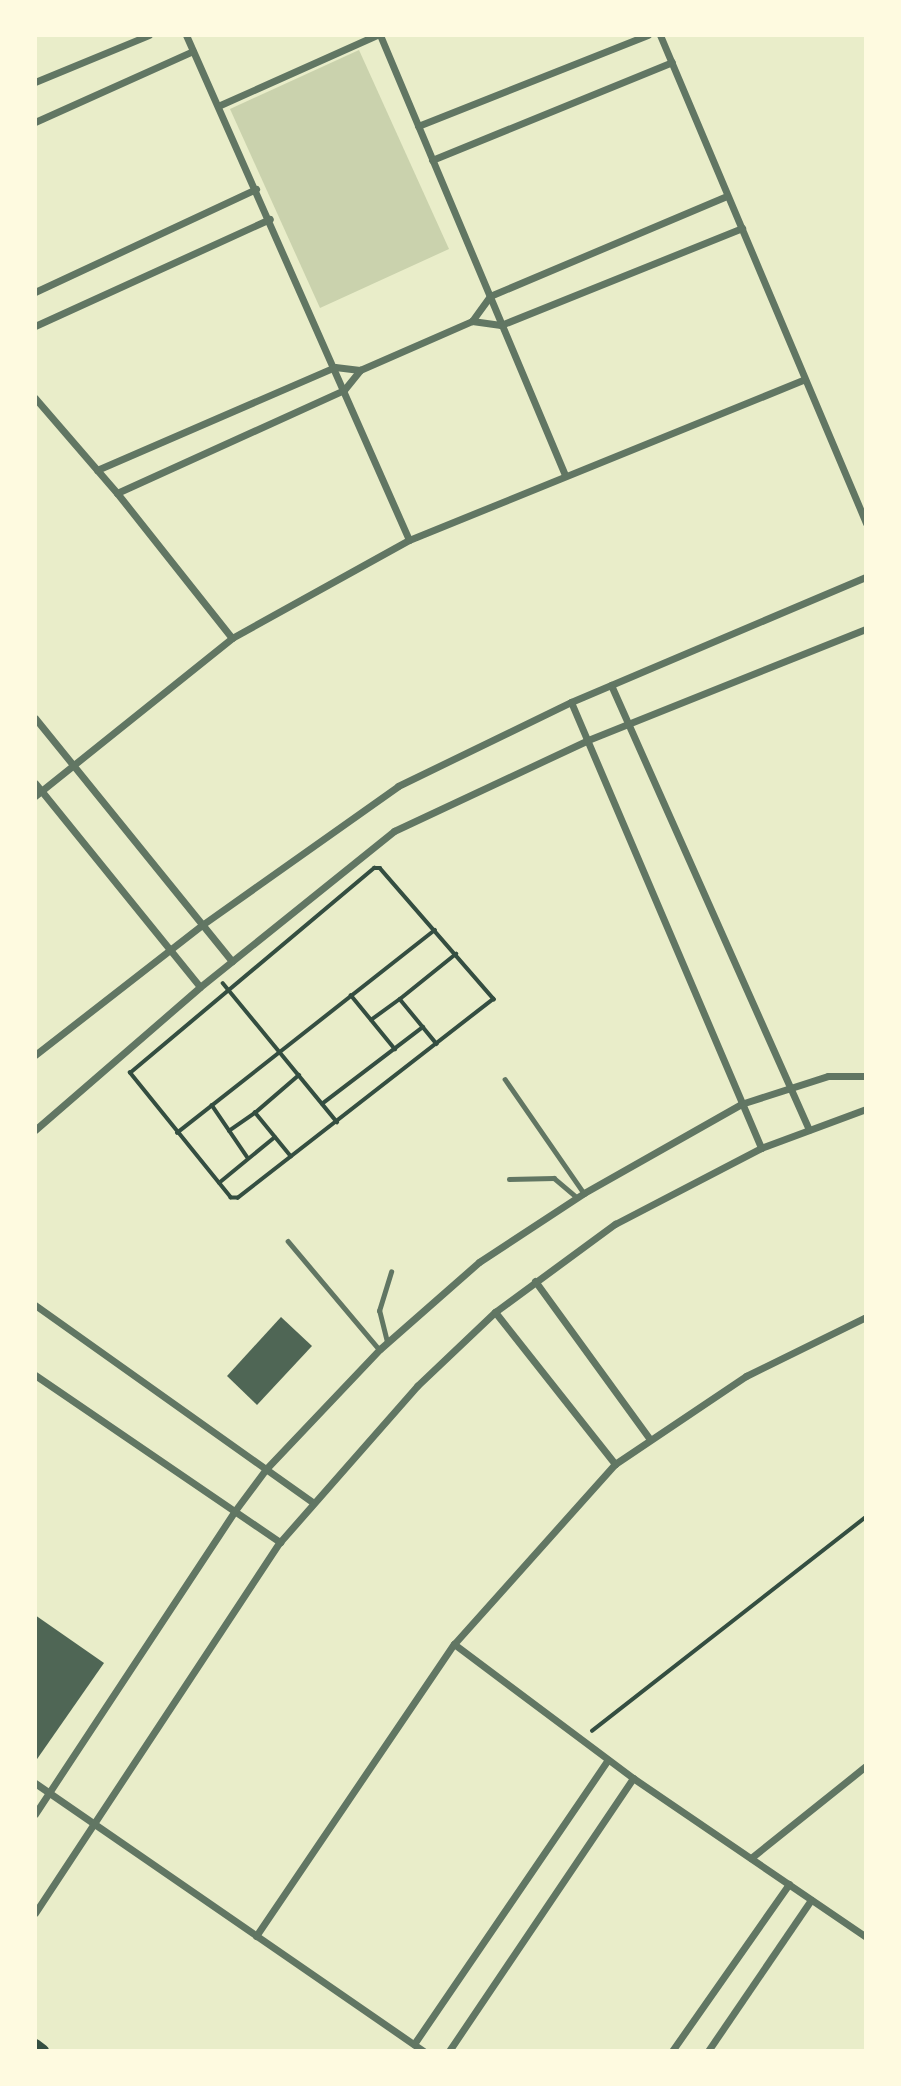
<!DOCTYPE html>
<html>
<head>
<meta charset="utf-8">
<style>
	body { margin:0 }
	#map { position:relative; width:901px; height:2086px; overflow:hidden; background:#e9edc9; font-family:"Golos Text",sans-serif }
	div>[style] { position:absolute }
	.green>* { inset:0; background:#cad2ad }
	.building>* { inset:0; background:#4f6655 }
	.path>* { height:3.5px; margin:-1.75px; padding:0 1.75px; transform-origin:1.75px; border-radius:1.75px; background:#344e41 }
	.service>* { height:4.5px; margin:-2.25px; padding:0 2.25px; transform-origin:2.25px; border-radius:2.25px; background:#617663 }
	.minor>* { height:7px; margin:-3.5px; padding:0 3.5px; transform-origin:3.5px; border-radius:3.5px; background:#617663 }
	.primary>* { height:14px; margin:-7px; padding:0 7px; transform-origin:7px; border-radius:7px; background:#344e41 }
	span { translate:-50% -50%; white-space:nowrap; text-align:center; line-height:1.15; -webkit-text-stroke:5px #fefae0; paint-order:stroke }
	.frame { position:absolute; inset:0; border:37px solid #fefae0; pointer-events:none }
</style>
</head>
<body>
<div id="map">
	<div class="green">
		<i style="clip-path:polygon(359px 50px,449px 249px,320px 308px,230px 109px)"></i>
	</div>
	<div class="building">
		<i style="clip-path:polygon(281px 1317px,312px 1346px,257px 1405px,227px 1376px)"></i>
		<i style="clip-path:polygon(35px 1615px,104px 1663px,35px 1762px)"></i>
	</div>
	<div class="path">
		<i style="left:374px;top:868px;width:6px"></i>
		<i style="left:380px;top:868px;width:174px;rotate:49deg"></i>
		<i style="left:494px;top:999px;width:324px;rotate:142.1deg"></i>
		<i style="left:238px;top:1198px;width:7px;rotate:180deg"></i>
		<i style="left:231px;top:1198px;width:161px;rotate:-128.9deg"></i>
		<i style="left:130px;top:1073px;width:319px;rotate:-40deg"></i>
		<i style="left:223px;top:983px;width:180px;rotate:50.6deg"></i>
		<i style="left:351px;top:995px;width:70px;rotate:50.8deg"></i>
		<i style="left:400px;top:999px;width:72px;rotate:-38.8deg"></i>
		<i style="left:371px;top:1020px;width:36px;rotate:-36deg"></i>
		<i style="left:400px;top:999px;width:58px;rotate:50.6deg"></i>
		<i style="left:322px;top:1104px;width:127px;rotate:-37.3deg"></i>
		<i style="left:212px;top:1105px;width:64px;rotate:55.8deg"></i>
		<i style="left:229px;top:1131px;width:32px;rotate:-35deg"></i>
		<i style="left:177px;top:1133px;width:328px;rotate:-38.2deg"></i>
		<i style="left:291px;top:1157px;width:57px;rotate:-129.3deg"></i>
		<i style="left:255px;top:1113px;width:58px;rotate:-40.8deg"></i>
		<i style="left:219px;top:1183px;width:72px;rotate:-39.4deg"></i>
		<i style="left:592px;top:1731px;width:348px;rotate:-38deg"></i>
	</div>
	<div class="service">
		<i style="left:505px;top:1079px;width:139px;rotate:55.3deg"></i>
		<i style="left:509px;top:1179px;width:45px;rotate:-1.3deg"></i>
		<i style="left:554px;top:1178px;width:30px;rotate:40deg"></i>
		<i style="left:288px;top:1241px;width:141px;rotate:49.9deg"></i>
		<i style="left:387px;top:1342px;width:32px;rotate:-104deg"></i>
		<i style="left:379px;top:1311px;width:41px;rotate:-72.9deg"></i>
	</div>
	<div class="minor">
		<i style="left:186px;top:35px;width:552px;rotate:66.17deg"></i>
		<i style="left:380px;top:35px;width:477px;rotate:67.2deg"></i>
		<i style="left:660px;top:35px;width:530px;rotate:67.11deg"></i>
		<i style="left:35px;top:82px;width:123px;rotate:-22.4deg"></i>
		<i style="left:218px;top:106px;width:174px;rotate:-24.1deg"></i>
		<i style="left:35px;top:122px;width:173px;rotate:-24.2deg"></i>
		<i style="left:418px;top:126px;width:247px;rotate:-21.6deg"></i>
		<i style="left:432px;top:160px;width:259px;rotate:-22.2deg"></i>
		<i style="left:35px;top:292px;width:244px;rotate:-25deg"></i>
		<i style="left:472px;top:321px;width:31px;rotate:-54deg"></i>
		<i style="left:490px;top:296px;width:257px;rotate:-22.9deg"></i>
		<i style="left:35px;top:326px;width:258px;rotate:-24.5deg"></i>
		<i style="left:35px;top:398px;width:125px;rotate:49.2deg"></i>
		<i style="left:117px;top:493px;width:185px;rotate:51.6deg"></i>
		<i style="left:97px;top:470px;width:259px;rotate:-23.4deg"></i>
		<i style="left:335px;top:367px;width:25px;rotate:7deg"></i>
		<i style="left:360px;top:370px;width:122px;rotate:-23.6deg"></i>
		<i style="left:472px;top:321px;width:29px;rotate:8deg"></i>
		<i style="left:501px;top:325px;width:260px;rotate:-21.9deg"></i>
		<i style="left:117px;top:493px;width:249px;rotate:-24.4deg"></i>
		<i style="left:344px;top:390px;width:26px;rotate:-51deg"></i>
		<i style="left:611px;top:685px;width:487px;rotate:66deg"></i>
		<i style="left:571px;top:702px;width:485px;rotate:66.9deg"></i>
		<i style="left:35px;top:718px;width:313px;rotate:51deg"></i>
		<i style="left:35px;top:783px;width:262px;rotate:51deg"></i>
		<i style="left:35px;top:796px;width:253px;rotate:-38.7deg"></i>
		<i style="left:232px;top:638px;width:202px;rotate:-29deg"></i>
		<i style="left:409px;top:540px;width:427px;rotate:-22.1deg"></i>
		<i style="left:35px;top:1055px;width:212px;rotate:-37.9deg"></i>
		<i style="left:202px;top:925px;width:240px;rotate:-35.3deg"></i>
		<i style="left:398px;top:786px;width:192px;rotate:-25.9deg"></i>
		<i style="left:571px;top:702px;width:320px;rotate:-23deg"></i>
		<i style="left:35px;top:1130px;width:218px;rotate:-40.9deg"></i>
		<i style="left:200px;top:987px;width:249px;rotate:-38.8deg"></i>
		<i style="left:394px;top:831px;width:214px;rotate:-25.1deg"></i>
		<i style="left:588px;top:740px;width:299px;rotate:-21.8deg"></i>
		<i style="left:535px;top:1281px;width:194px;rotate:54deg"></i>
		<i style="left:35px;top:1305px;width:340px;rotate:35.4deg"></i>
		<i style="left:495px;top:1312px;width:194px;rotate:51.7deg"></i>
		<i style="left:35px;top:1375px;width:297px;rotate:34.3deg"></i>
		<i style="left:454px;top:1644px;width:224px;rotate:36.8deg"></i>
		<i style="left:633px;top:1778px;width:282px;rotate:34.3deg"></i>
		<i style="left:35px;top:1783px;width:472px;rotate:34.6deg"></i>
		<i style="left:35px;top:1814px;width:362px;rotate:-56.6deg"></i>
		<i style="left:234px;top:1512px;width:54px;rotate:-53.3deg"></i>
		<i style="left:266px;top:1469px;width:166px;rotate:-46.5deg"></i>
		<i style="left:380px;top:1349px;width:132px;rotate:-41.3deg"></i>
		<i style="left:479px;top:1262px;width:126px;rotate:-33.3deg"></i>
		<i style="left:584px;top:1193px;width:180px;rotate:-29.5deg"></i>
		<i style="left:741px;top:1104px;width:91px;rotate:-17.8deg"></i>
		<i style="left:828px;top:1076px;width:38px"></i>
		<i style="left:751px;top:1858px;width:147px;rotate:-38.7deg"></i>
		<i style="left:35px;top:1913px;width:445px;rotate:-56.6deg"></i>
		<i style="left:280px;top:1542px;width:208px;rotate:-48.7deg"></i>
		<i style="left:417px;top:1386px;width:108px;rotate:-43.5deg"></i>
		<i style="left:495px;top:1312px;width:149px;rotate:-36.3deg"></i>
		<i style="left:615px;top:1224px;width:165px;rotate:-27.5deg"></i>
		<i style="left:761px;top:1148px;width:112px;rotate:-20.4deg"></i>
		<i style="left:256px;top:1936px;width:353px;rotate:-55.9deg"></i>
		<i style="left:454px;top:1644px;width:241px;rotate:-48.2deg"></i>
		<i style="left:615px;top:1464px;width:158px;rotate:-33.9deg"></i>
		<i style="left:746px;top:1376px;width:134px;rotate:-26.2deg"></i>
		<i style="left:414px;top:2044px;width:344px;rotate:-55.7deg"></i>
		<i style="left:449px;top:2051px;width:329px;rotate:-56deg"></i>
		<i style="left:672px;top:2051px;width:204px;rotate:-55deg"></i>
		<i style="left:708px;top:2051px;width:183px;rotate:-55.7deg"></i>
	</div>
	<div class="primary">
		<i style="left:35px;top:2046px;width:9px;rotate:36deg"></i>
	</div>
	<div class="frame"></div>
</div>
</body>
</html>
